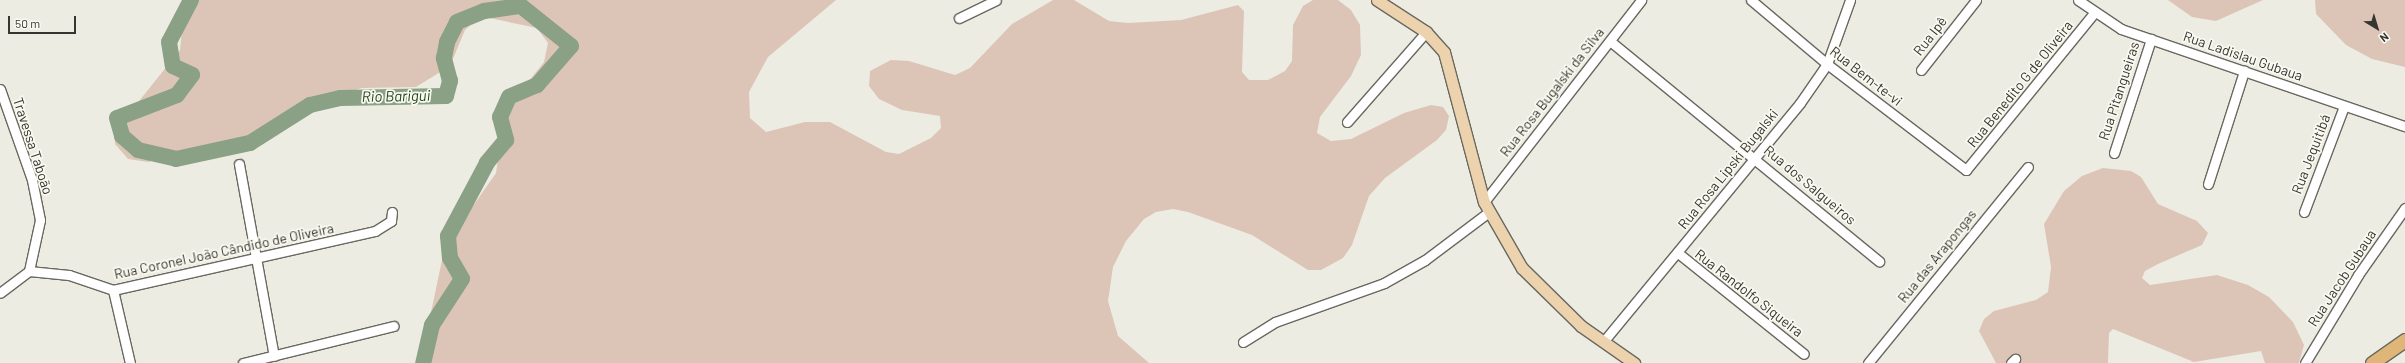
<!DOCTYPE html>
<html>
<head>
<meta charset="utf-8">
<style>
	body { margin:0 }
	#map { position:relative; width:2405px; height:363px; overflow:hidden; background:#edece3; font-family:Barlow,sans-serif }
	div>[style] { position:absolute }
	.green>* { inset:0; background:#dcc5b7 }
	.river>* { height:16px; margin:-8px; padding:0 8px; transform-origin:8px; border-radius:8px; background:#8aa186 }
	.roads { filter:drop-shadow(1px 0 #696860) drop-shadow(-1px 0 #696860) drop-shadow(0 1px #696860) drop-shadow(0 -1px #696860) }
	.minor>* { height:9px; margin:-4.5px; padding:0 4.5px; transform-origin:4.5px; border-radius:4.5px; background:#fff }
	.major>* { height:11px; margin:-5.5px; padding:0 5.5px; transform-origin:5.5px; border-radius:5.5px; background:#ecd3ae }
	.highway>* { height:13px; margin:-6.5px; padding:0 6.5px; transform-origin:6.5px; border-radius:6.5px; background:#dfb678 }
	span { translate:-50% -50%; white-space:nowrap; text-align:center; line-height:1.15; -webkit-text-stroke:3.5px #faf9f0; paint-order:stroke }
	.street-label { font-size:14px; color:#353531 }
	.water-label { font-size:15px; color:#23461e; font-style:italic }
	.north { position:absolute; left:2357px; top:8px; width:40px; height:40px; -webkit-text-stroke:3px #faf9f0; paint-order:stroke; rotate:142deg; font-size:11px; font-weight:700; line-height:16px; text-align:center; color:#353531 }
	.north::after { content:''; display:block; margin:auto; width:14px; height:18px; background:#353531; clip-path:polygon(50% 0,100% 100%,50% 72%,0 100%) }
	.scale { position:absolute; left:8px; top:16px; width:68px; height:18px; box-sizing:border-box; border:2px solid #353531; border-top:0; padding-left:5px; font-size:12px; line-height:14px; white-space:nowrap; color:#353531; -webkit-text-stroke:3px #faf9f0; paint-order:stroke }
</style>
</head>
<body>
<div id="map">
	<div class="green">
		<i style="clip-path:polygon(185px 0,836px 0,768px 57px,749px 92px,750px 118px,766px 132px,805px 122px,830px 122px,886px 152px,899px 154px,931px 138px,941px 128px,940px 116px,902px 110px,879px 99px,869px 86px,870px 71px,891px 60px,909px 61px,955px 75px,970px 68px,1012px 24px,1053px 0,1074px 0,1109px 21px,1128px 23px,1181px 20px,1238px 5px,1244px 11px,1242px 72px,1249px 80px,1268px 80px,1285px 71px,1292px 61px,1293px 25px,1303px 6px,1313px 0,1338px 0,1351px 10px,1360px 25px,1361px 55px,1351px 76px,1320px 117px,1317px 133px,1331px 141px,1351px 139px,1404px 113px,1431px 105px,1443px 107px,1449px 116px,1446px 130px,1437px 140px,1385px 178px,1369px 196px,1352px 245px,1343px 258px,1321px 270px,1308px 270px,1252px 235px,1188px 212px,1173px 209px,1156px 212px,1144px 219px,1126px 241px,1113px 267px,1108px 301px,1118px 336px,1149px 363px,424px 363px,422px 355px,445px 246px,496px 173px,505px 111px,544px 62px,548px 43px,537px 28px,480px 16px,465px 30px,450px 66px,416px 87px,362px 88px,303px 105px,220px 153px,179px 154px,148px 162px,128px 159px,115px 144px,114px 124px,135px 106px,180px 50px)"></i>
		<i style="clip-path:polygon(2168px 0,2263px 0,2216px 21px,2192px 17px)"></i>
		<i style="clip-path:polygon(2315px 0,2405px 0,2405px 67px,2372px 59px,2346px 45px,2316px 14px)"></i>
		<i style="clip-path:polygon(2103px 168px,2131px 171px,2141px 177px,2158px 204px,2197px 221px,2208px 233px,2202px 245px,2158px 264px,2145px 271px,2142px 278px,2150px 285px,2217px 275px,2248px 285px,2269px 297px,2293px 322px,2304px 345px,2299px 363px,2265px 363px,2261px 351px,2194px 362px,2113px 329px,2109px 333px,2108px 363px,1996px 363px,1979px 331px,1984px 319px,1994px 311px,2036px 300px,2048px 292px,2051px 267px,2044px 224px,2064px 191px,2082px 176px)"></i>
	</div>
	<div class="river">
		<i style="left:191px;top:0;width:47px;rotate:117.6deg"></i>
		<i style="left:169px;top:42px;width:24px;rotate:81deg"></i>
		<i style="left:173px;top:66px;width:21px;rotate:25deg"></i>
		<i style="left:192px;top:75px;width:25px;rotate:127deg"></i>
		<i style="left:177px;top:95px;width:64px;rotate:159deg"></i>
		<i style="left:117px;top:118px;width:19px;rotate:74deg"></i>
		<i style="left:122px;top:136px;width:21px;rotate:41deg"></i>
		<i style="left:138px;top:150px;width:39px;rotate:13deg"></i>
		<i style="left:176px;top:159px;width:76px;rotate:-12.2deg"></i>
		<i style="left:250px;top:143px;width:71px;rotate:-32.3deg"></i>
		<i style="left:310px;top:105px;width:31px;rotate:-13deg"></i>
		<i style="left:340px;top:98px;width:106px;rotate:-1.1deg"></i>
		<i style="left:446px;top:96px;width:16px;rotate:-75deg"></i>
		<i style="left:450px;top:81px;width:24px;rotate:-105deg"></i>
		<i style="left:444px;top:58px;width:16px;rotate:-79deg"></i>
		<i style="left:447px;top:42px;width:22px;rotate:-63deg"></i>
		<i style="left:457px;top:22px;width:29px;rotate:-22deg"></i>
		<i style="left:484px;top:11px;width:37px;rotate:-8deg"></i>
		<i style="left:521px;top:6px;width:64px;rotate:38.7deg"></i>
		<i style="left:571px;top:46px;width:52px;rotate:131.1deg"></i>
		<i style="left:537px;top:85px;width:30px;rotate:157deg"></i>
		<i style="left:509px;top:97px;width:22px;rotate:114deg"></i>
		<i style="left:500px;top:117px;width:24px;rotate:75deg"></i>
		<i style="left:506px;top:140px;width:30px;rotate:130deg"></i>
		<i style="left:487px;top:163px;width:83px;rotate:118.1deg"></i>
		<i style="left:448px;top:236px;width:22px;rotate:85deg"></i>
		<i style="left:450px;top:258px;width:24px;rotate:60deg"></i>
		<i style="left:462px;top:279px;width:55px;rotate:123.1deg"></i>
		<i style="left:432px;top:325px;width:39px;rotate:103deg"></i>
	</div>
	<div class="roads">
		<div class="minor">
			<i style="left:1751px;top:0;width:99px;rotate:40.1deg"></i>
			<i style="left:1827px;top:64px;width:175px;rotate:37.3deg"></i>
			<i style="left:1966px;top:170px;width:203px;rotate:-50.8deg"></i>
			<i style="left:2078px;top:0;width:52px;rotate:34deg"></i>
			<i style="left:2121px;top:29px;width:300px;rotate:18.9deg"></i>
			<i style="left:959px;top:18px;width:41px;rotate:-25.9deg"></i>
			<i style="left:1610px;top:41px;width:348px;rotate:39.3deg"></i>
			<i style="left:1921px;top:70px;width:89px;rotate:-51.8deg"></i>
			<i style="left:0;top:89px;width:96px;rotate:70.6deg"></i>
			<i style="left:32px;top:180px;width:41px;rotate:78.7deg"></i>
			<i style="left:40px;top:220px;width:52px;rotate:102.2deg"></i>
			<i style="left:29px;top:271px;width:36px;rotate:143deg"></i>
			<i style="left:1347px;top:122px;width:120px;rotate:-48.7deg"></i>
			<i style="left:2114px;top:153px;width:120px;rotate:-72deg"></i>
			<i style="left:239px;top:164px;width:195px;rotate:79.7deg"></i>
			<i style="left:2208px;top:184px;width:119px;rotate:-72.3deg"></i>
			<i style="left:1484px;top:202px;width:256px;rotate:-52.1deg"></i>
			<i style="left:2304px;top:212px;width:113px;rotate:-69.3deg"></i>
			<i style="left:1678px;top:253px;width:161px;rotate:38.7deg"></i>
			<i style="left:29px;top:271px;width:40px;rotate:5.7deg"></i>
			<i style="left:69px;top:275px;width:46px;rotate:18.8deg"></i>
			<i style="left:113px;top:290px;width:269px;rotate:-12.7deg"></i>
			<i style="left:375px;top:231px;width:19px;rotate:-32deg"></i>
			<i style="left:391px;top:221px;width:9px;rotate:-84deg"></i>
			<i style="left:113px;top:290px;width:75px;rotate:76.9deg"></i>
			<i style="left:1243px;top:342px;width:38px;rotate:-32deg"></i>
			<i style="left:1275px;top:322px;width:116px;rotate:-19.7deg"></i>
			<i style="left:1384px;top:283px;width:47px;rotate:-29.3deg"></i>
			<i style="left:1425px;top:260px;width:80px;rotate:-36.9deg"></i>
			<i style="left:1603px;top:342px;width:310px;rotate:-50.5deg"></i>
			<i style="left:1800px;top:103px;width:47px;rotate:-55.3deg"></i>
			<i style="left:1827px;top:64px;width:68px;rotate:-70.2deg"></i>
			<i style="left:243px;top:363px;width:155px;rotate:-13.8deg"></i>
			<i style="left:1868px;top:363px;width:253px;rotate:-50.8deg"></i>
			<i style="left:2011px;top:363px;width:6px;rotate:-45deg"></i>
			<i style="left:2305px;top:363px;width:103px;rotate:-58.9deg"></i>
			<i style="left:2358px;top:275px;width:82px;rotate:-55deg"></i>
		</div>
		<div class="major">
			<i style="left:1377px;top:0;width:59px;rotate:33.1deg"></i>
			<i style="left:1426px;top:32px;width:27px;rotate:48deg"></i>
			<i style="left:1444px;top:52px;width:155px;rotate:75.1deg"></i>
			<i style="left:1484px;top:202px;width:76px;rotate:60.1deg"></i>
			<i style="left:1522px;top:268px;width:83px;rotate:44.5deg"></i>
			<i style="left:1581px;top:326px;width:65px;rotate:34.9deg"></i>
		</div>
		<div class="highway">
			<i style="left:2372px;top:363px;width:40px;rotate:-34.9deg"></i>
		</div>
	</div>
	<div class="street-label">
		<span style="left:1930px;top:36px;rotate:-52deg">Rua Ipê</span>
		<span style="left:2243px;top:56px;rotate:19deg">Rua Ladislau Gubaua</span>
		<span style="left:1866px;top:76px;rotate:38deg">Rua Bem-te-vi</span>
		<span style="left:2020px;top:84px;rotate:-51deg">Rua Benedito G de Oliveira</span>
		<span style="left:2119px;top:91px;rotate:-72deg">Rua Pitangueiras</span>
		<span style="left:1552px;top:92px;rotate:-52deg">Rua Rosa Bugalski da Silva</span>
		<span style="left:33px;top:146px;rotate:72deg">Travessa Taboão</span>
		<span style="left:2311px;top:154px;rotate:-69deg">Rua Jequitibá</span>
		<span style="left:1728px;top:169px;rotate:-51deg">Rua Rosa Lipski Bugalski</span>
		<span style="left:1810px;top:185px;rotate:40deg">Rua dos Salgueiros</span>
		<span style="left:224px;top:251px;rotate:-12deg">Rua Coronel João Cândido de Oliveira</span>
		<span style="left:1937px;top:256px;rotate:-51deg">Rua das Arapongas</span>
		<span style="left:2342px;top:278px;rotate:-57deg">Rua Jacob Gubaua</span>
		<span style="left:1749px;top:293px;rotate:38deg">Rua Randolfo Siqueira</span>
	</div>
	<div class="water-label">
		<span style="left:396px;top:96px;rotate:-1deg">Rio Barigui</span>
	</div>
	<div class="north">N</div>
	<div class="scale">50 m</div>
</div>
</body>
</html>
